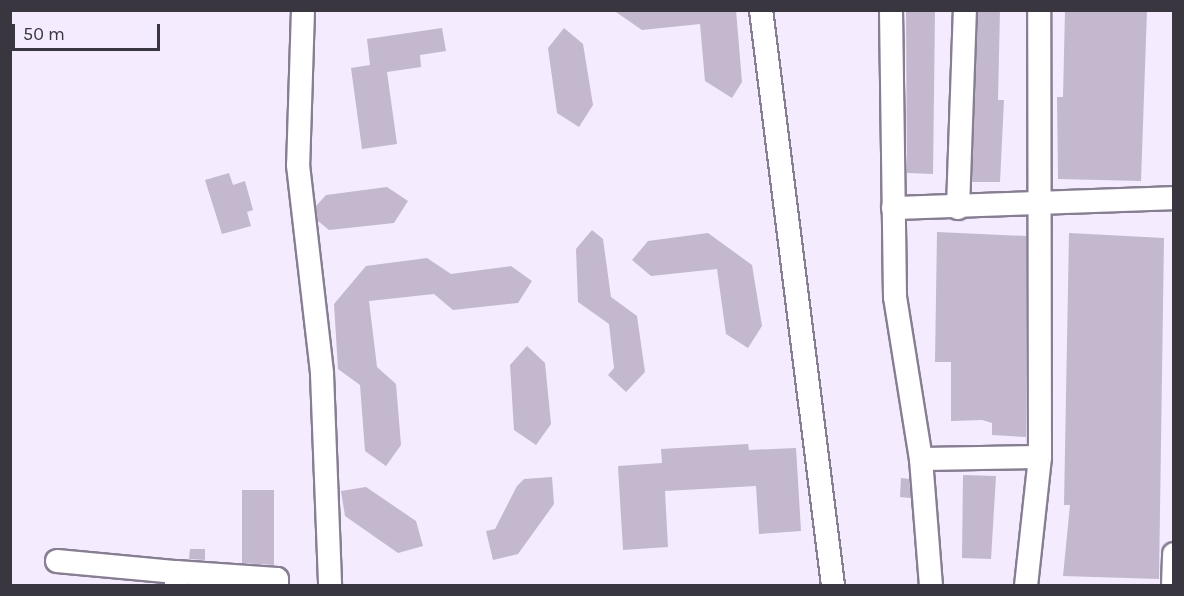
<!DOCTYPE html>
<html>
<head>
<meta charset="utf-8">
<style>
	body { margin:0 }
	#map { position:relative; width:1184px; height:596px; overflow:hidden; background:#f4ebfe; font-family:Karla,sans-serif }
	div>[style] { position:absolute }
	.building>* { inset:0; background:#c3b8ce }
	.roads { filter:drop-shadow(2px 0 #887e93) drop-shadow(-2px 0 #887e93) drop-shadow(0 2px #887e93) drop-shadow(0 -2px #887e93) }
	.minor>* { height:22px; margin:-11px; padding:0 11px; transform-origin:11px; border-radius:11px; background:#fff }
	span { translate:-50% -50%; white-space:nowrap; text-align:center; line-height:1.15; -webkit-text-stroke:5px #f4ebfe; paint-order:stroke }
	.frame { position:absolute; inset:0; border:12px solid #3a363f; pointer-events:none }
	.scale { position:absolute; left:12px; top:24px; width:148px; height:27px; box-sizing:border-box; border:3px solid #3a363f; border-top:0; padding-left:8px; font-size:18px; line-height:21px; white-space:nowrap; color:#3a363f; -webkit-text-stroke:4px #f4ebfe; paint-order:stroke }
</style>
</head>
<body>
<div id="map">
	<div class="building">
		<i style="clip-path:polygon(613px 10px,736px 10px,742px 82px,732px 98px,705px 81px,700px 24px,642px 30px)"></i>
		<i style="clip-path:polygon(906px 10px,935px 10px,933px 174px,907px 173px)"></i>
		<i style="clip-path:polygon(978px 10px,1000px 10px,998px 100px,1004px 100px,1000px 182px,972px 182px)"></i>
		<i style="clip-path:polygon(1065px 10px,1147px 10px,1141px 181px,1058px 179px,1057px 97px,1063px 97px)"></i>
		<i style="clip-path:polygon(442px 28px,446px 51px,420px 55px,421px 67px,387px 72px,397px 144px,362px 149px,351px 68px,370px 65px,367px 39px)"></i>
		<i style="clip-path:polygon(564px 28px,583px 44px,593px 105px,579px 127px,557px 113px,548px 48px)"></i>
		<i style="clip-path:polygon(229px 173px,233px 185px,245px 181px,253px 210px,247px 212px,251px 226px,222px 234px,205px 180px)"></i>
		<i style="clip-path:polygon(387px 187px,408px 201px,394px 223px,329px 230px,318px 221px,316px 206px,326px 195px)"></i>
		<i style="clip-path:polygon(592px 230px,603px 239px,611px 297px,637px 316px,645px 372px,626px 392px,608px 375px,614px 368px,609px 324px,578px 302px,576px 249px)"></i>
		<i style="clip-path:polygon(937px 232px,1026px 236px,1026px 437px,992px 435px,992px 423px,982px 420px,951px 421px,951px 362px,935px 362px)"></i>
		<i style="clip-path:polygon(708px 233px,752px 265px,762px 326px,748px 348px,726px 334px,717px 269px,651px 276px,632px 260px,648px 241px)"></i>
		<i style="clip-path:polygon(1069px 233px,1164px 238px,1159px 579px,1063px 576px,1070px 505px,1064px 505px)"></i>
		<i style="clip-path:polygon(427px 258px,451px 274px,511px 266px,532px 281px,518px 303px,453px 310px,434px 294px,369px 301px,377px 367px,396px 384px,401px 445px,386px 466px,365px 451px,360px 385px,338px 369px,334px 304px,366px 266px)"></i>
		<i style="clip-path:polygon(527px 346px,545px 363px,551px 424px,536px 445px,514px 430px,510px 365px)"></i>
		<i style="clip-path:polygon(748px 444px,749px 450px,796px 448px,801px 531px,759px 534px,756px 486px,665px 491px,668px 547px,623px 550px,618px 466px,662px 463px,661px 449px)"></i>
		<i style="clip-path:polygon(963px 475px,996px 476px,991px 559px,962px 558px)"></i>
		<i style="clip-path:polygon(552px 477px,554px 504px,518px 554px,493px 560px,486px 531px,495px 529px,517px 486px,524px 479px)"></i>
		<i style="clip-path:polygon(901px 478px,909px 479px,911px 498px,900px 497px)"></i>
		<i style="clip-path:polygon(366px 487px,416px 521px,423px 546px,398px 553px,345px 516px,341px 491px)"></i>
		<i style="clip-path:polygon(242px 490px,274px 490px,274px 565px,242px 563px)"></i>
		<i style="clip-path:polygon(190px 549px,205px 549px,205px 560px,189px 559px)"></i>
	</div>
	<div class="roads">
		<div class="minor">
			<i style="left:303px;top:10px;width:155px;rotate:91.8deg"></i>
			<i style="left:298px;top:165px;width:210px;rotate:83.4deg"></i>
			<i style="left:322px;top:374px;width:212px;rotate:87.8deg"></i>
			<i style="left:761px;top:10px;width:580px;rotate:82.87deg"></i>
			<i style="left:891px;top:10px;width:287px;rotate:89.2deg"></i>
			<i style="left:895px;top:297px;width:164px;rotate:80.9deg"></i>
			<i style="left:921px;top:459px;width:127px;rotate:85.5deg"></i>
			<i style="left:893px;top:208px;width:281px;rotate:-2deg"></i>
			<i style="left:958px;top:208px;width:198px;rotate:-88deg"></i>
			<i style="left:921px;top:459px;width:119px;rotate:-1deg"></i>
			<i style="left:57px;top:561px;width:120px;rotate:5.3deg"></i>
			<i style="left:176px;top:572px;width:14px;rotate:90deg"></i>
			<i style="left:176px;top:572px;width:101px;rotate:4deg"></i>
			<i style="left:277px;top:579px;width:7px;rotate:90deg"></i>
			<i style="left:1026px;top:586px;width:130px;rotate:-83.8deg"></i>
			<i style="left:1040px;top:457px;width:447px;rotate:-90.1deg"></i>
			<i style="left:1173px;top:586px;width:32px;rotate:-88deg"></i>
		</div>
	</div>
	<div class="frame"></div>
	<div class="scale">50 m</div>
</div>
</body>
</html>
